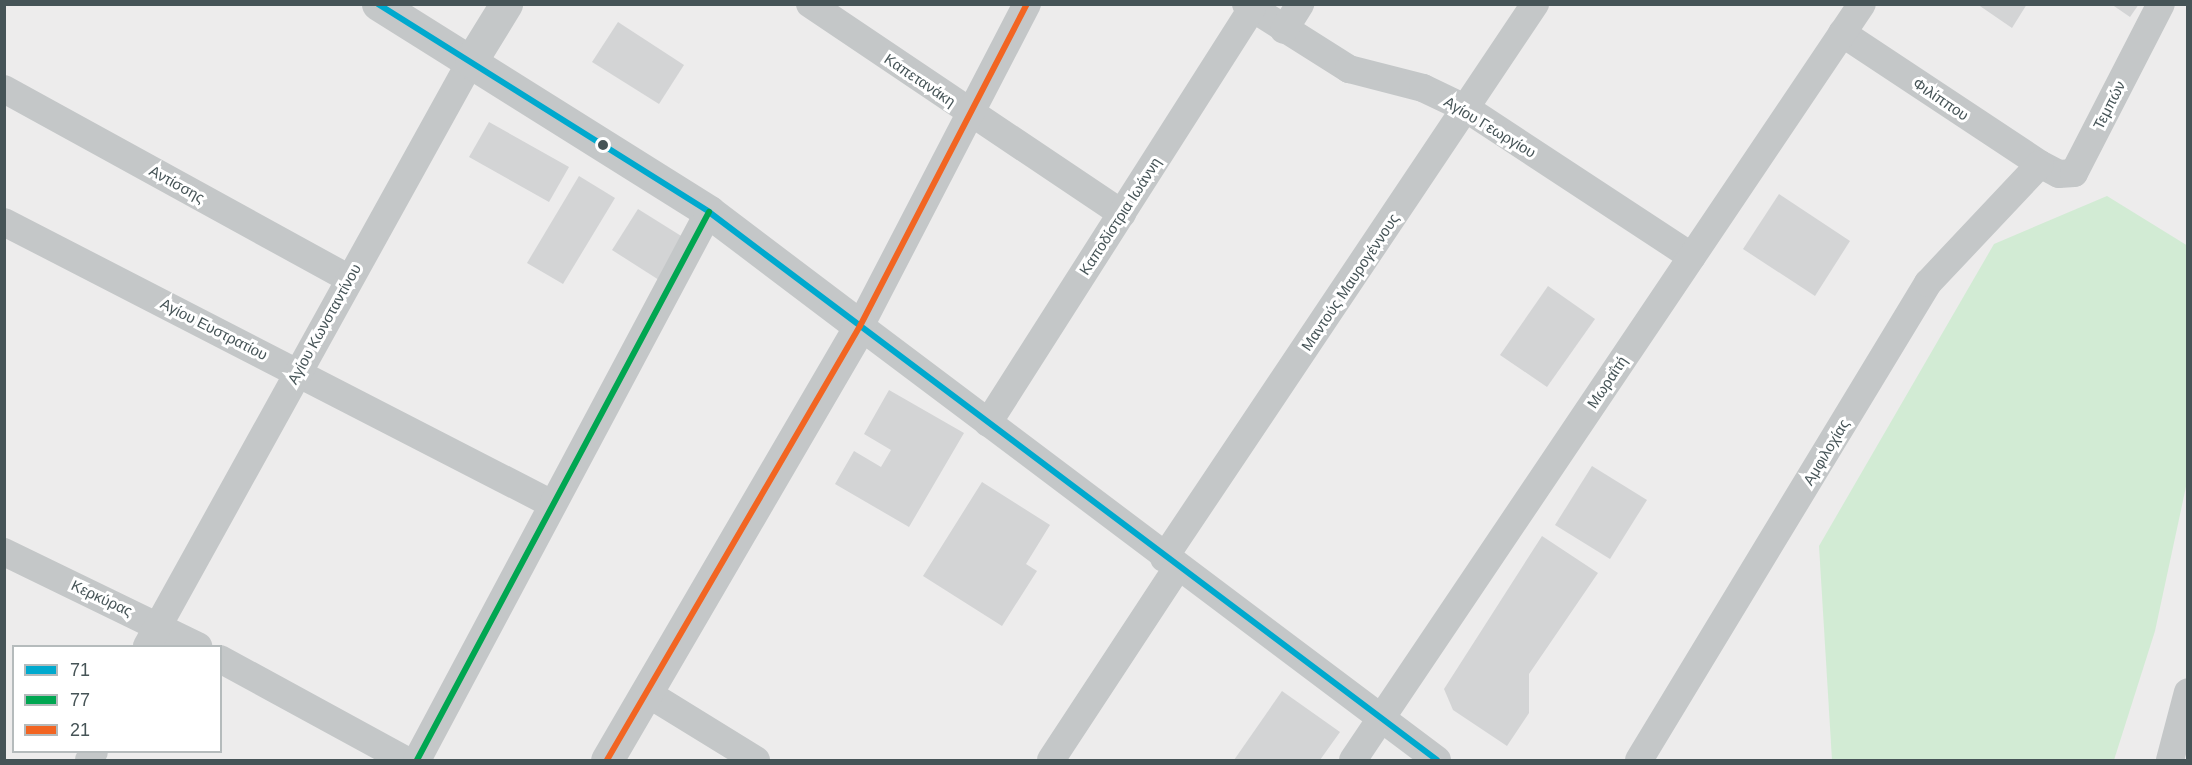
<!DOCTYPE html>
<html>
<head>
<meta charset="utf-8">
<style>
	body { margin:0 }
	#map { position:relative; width:2192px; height:765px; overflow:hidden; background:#edecec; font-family:Arial,sans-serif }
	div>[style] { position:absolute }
	.green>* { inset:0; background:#d2ebd4 }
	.building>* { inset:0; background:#d3d4d5 }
	.minor>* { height:28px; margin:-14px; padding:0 14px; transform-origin:14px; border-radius:14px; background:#c4c7c8 }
	.tertiary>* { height:33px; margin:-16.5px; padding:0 16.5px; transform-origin:16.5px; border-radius:16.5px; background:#c4c7c8 }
	.bus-1>* { height:6px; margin:-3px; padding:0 3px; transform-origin:3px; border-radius:3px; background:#00a9ce }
	.bus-2>* { height:6px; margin:-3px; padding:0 3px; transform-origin:3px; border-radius:3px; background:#00a651 }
	.bus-3>* { height:6px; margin:-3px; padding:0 3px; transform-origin:3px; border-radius:3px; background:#f26522 }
	.dots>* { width:16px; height:16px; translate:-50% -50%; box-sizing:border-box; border:3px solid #fff; border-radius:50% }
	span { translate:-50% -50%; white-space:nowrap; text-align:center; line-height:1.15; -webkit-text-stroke:6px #fff; paint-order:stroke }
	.street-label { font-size:15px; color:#465457 }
	.frame { position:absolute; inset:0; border:6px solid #465457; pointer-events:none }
	.legend { position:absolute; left:12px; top:645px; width:210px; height:108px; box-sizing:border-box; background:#fff; border:2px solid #b5bbbc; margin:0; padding:8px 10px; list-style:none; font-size:18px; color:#465457 }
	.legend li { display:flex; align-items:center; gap:12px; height:30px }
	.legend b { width:30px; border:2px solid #b5bbbc }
</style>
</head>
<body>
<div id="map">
	<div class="green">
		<i style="clip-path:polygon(2107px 196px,2188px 246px,2187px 482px,2155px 631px,2114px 760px,1832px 760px,1819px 546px,1994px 244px)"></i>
	</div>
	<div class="building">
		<i style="clip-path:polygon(1977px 4px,2027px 4px,2012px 28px)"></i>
		<i style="clip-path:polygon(2111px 4px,2139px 4px,2130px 17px)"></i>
		<i style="clip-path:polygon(618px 22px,684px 65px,659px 104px,592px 62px)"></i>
		<i style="clip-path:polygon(489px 122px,569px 167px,549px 202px,469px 157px)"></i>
		<i style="clip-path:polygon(579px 176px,615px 198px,563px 284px,527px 263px)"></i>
		<i style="clip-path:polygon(1779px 194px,1850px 241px,1815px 296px,1743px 249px)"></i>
		<i style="clip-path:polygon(638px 209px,686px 239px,659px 280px,612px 250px)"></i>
		<i style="clip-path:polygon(1548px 286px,1595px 319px,1547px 387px,1500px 355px)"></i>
		<i style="clip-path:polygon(889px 390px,964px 433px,909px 527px,835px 484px,854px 451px,881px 467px,891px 450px,864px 434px)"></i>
		<i style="clip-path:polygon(1592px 466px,1647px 500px,1610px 559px,1555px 525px)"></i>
		<i style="clip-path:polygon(982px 482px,1050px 525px,1026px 564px,1037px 571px,1002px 626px,923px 576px)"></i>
		<i style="clip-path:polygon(1542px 536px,1598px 573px,1529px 674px,1529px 713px,1507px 746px,1453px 710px,1444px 689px)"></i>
		<i style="clip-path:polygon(1282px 691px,1340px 732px,1320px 760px,1234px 760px)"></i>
	</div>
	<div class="minor">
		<i style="left:810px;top:4px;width:376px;rotate:33.9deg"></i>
		<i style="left:1027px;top:4px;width:363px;rotate:117.4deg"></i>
		<i style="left:860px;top:326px;width:722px;rotate:36.95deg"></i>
		<i style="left:1246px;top:4px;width:122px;rotate:32.3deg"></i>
		<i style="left:1349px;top:69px;width:76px;rotate:14.4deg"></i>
		<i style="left:1423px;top:88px;width:49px;rotate:25.5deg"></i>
		<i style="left:1467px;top:109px;width:269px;rotate:33.3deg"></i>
		<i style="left:1284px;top:30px;width:31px;rotate:-58deg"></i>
		<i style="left:1842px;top:33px;width:237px;rotate:33.5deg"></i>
		<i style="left:2040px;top:164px;width:21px;rotate:28deg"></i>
		<i style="left:2059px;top:174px;width:15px;rotate:-4deg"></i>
		<i style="left:2074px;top:173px;width:190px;rotate:-62.8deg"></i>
		<i style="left:4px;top:89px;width:394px;rotate:28.8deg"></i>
		<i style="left:4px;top:222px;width:614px;rotate:27.23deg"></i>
		<i style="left:988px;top:423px;width:491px;rotate:-57.5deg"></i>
		<i style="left:4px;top:552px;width:216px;rotate:25.9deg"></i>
		<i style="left:1164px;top:558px;width:667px;rotate:-56.19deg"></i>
		<i style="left:147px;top:646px;width:669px;rotate:-61.02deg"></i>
		<i style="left:220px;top:659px;width:211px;rotate:28.6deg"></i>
		<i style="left:647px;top:693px;width:128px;rotate:31.6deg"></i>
		<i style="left:89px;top:760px;width:9px;rotate:-58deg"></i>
		<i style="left:417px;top:760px;width:621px;rotate:-61.95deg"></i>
		<i style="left:1051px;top:760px;width:230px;rotate:-56.7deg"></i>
		<i style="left:1353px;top:760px;width:911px;rotate:-56.05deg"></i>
		<i style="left:1639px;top:760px;width:558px;rotate:-58.79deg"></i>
		<i style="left:1928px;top:283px;width:163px;rotate:-46.7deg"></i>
		<i style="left:2170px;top:760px;width:70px;rotate:-75.2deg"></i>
	</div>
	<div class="tertiary">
		<i style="left:378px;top:4px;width:391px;rotate:32.1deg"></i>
		<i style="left:709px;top:212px;width:189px;rotate:37.1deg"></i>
		<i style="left:860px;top:326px;width:502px;rotate:120.24deg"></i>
		<i style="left:471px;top:61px;width:67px;rotate:-58.4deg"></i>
	</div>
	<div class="bus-1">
		<i style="left:378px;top:4px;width:391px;rotate:32.1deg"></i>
		<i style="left:709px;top:212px;width:911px;rotate:36.97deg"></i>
	</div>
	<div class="bus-2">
		<i style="left:417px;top:760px;width:621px;rotate:-61.95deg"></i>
	</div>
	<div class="bus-3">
		<i style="left:607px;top:760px;width:502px;rotate:-59.76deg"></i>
		<i style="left:860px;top:326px;width:363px;rotate:-62.6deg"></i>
	</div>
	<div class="dots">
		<i style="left:603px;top:145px;background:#465457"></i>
	</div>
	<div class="street-label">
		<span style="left:920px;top:80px;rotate:34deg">Καπετανάκη</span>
		<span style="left:1941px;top:99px;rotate:34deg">Φιλίππου</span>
		<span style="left:2109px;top:105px;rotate:-63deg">Τεμπών</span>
		<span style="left:1490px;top:127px;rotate:31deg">Αγίου Γεωργίου</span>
		<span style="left:177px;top:184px;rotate:29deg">Αντίσσης</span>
		<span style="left:1120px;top:216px;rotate:-57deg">Καποδίστρια Ιωάννη</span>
		<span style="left:1350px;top:282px;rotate:-56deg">Μαντούς Μαυρογέννους</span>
		<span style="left:324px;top:324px;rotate:-61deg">Αγίου Κωνσταντίνου</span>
		<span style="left:214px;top:329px;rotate:27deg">Αγίου Ευστρατίου</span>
		<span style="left:1607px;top:382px;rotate:-56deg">Μωραΐτή</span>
		<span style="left:1826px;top:452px;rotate:-59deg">Αμφιλοχίας</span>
		<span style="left:102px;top:598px;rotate:25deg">Κερκύρας</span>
	</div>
	<div class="frame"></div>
	<ul class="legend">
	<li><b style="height:8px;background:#00a9ce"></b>71</li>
	<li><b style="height:8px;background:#00a651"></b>77</li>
	<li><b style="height:8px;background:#f26522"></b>21</li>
	</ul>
</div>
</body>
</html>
